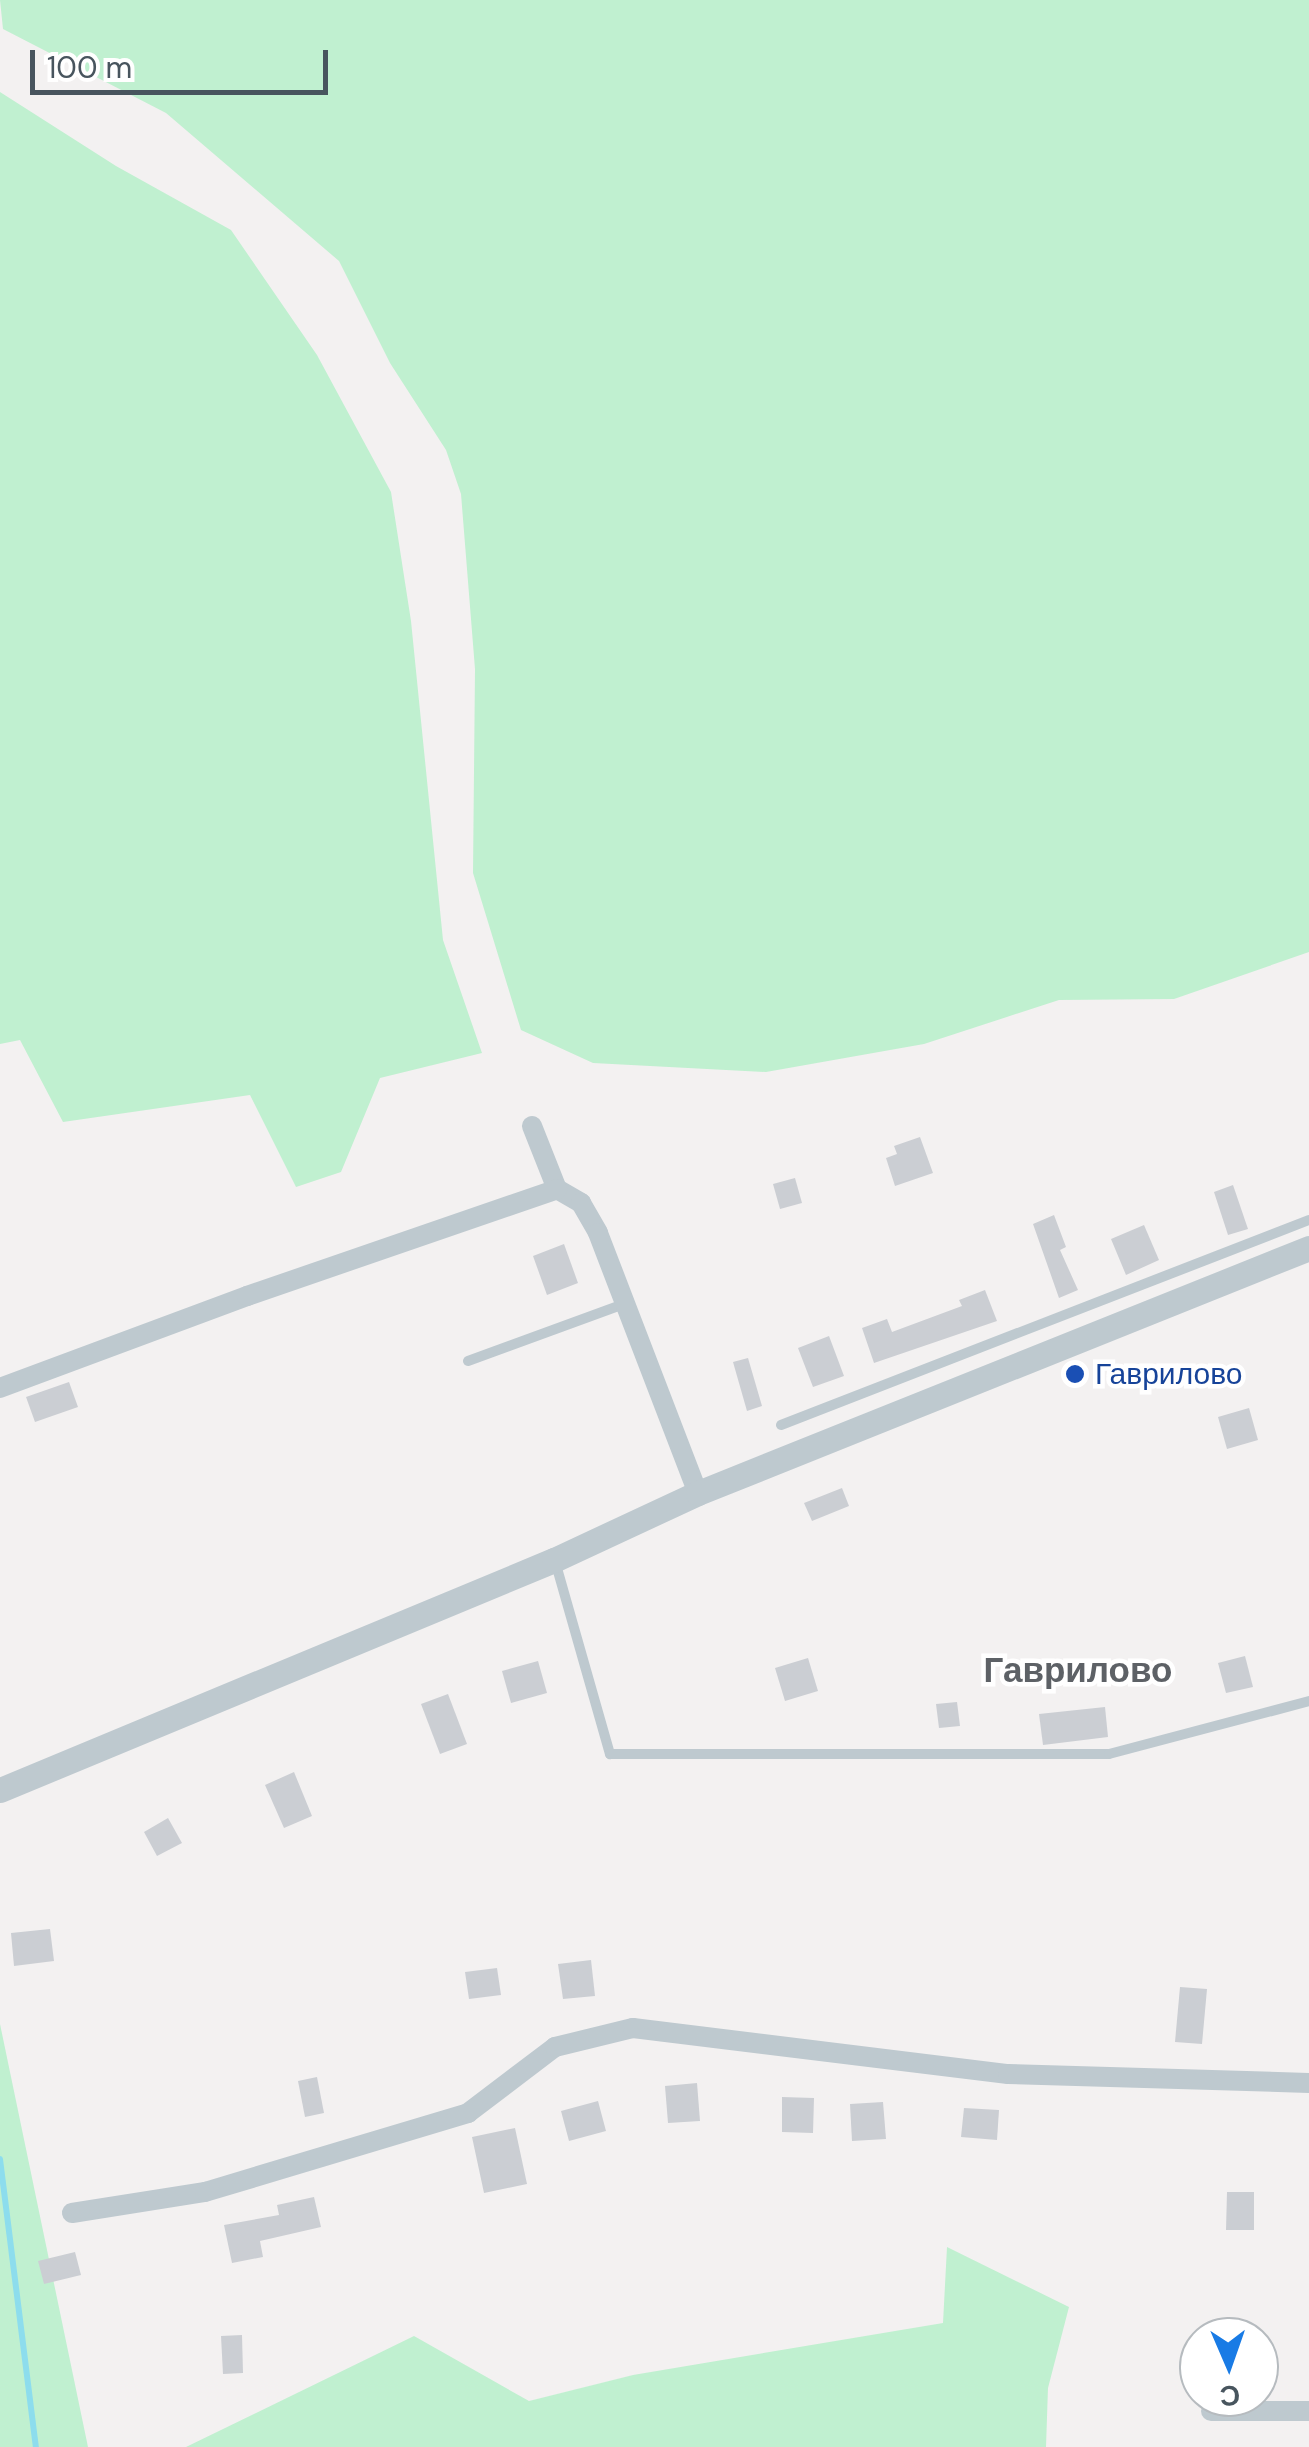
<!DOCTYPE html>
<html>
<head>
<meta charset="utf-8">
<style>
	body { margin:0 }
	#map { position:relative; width:1309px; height:2447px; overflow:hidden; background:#f3f1f1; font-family:"DM Sans",sans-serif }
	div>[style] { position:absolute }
	.green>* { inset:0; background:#c0f0d0 }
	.stream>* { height:6px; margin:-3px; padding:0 3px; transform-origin:3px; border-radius:3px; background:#8ddded }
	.building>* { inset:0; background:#cbced3 }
	.service>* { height:10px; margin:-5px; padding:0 5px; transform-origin:5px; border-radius:5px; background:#bec9cf }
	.minor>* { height:20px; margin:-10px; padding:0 10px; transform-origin:10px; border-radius:10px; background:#bec9cf }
	.tertiary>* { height:25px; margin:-12.5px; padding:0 12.5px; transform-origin:12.5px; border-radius:12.5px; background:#bec9cf }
	.dots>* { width:28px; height:28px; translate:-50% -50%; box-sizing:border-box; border:5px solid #fff; border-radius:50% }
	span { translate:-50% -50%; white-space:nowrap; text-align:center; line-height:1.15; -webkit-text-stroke:9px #fff; paint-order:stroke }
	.transit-label { font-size:30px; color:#164399 }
	.left { translate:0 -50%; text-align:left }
	.quarter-label { font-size:35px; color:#5d6166; font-weight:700 }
	.north { position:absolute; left:1179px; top:2317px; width:100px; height:100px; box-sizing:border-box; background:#fff; border:2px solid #b6bbbf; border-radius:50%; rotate:178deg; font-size:28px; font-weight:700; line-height:40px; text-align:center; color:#48555e }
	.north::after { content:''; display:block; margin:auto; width:35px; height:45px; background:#197be5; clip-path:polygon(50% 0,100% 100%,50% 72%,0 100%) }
	.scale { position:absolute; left:30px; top:50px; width:298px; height:45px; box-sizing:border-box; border:5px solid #48555e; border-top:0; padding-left:12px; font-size:30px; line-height:35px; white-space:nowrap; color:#48555e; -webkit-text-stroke:8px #fff; paint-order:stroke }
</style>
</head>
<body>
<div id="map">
	<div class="green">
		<i style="clip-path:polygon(0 0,1309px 0,1309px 952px,1174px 999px,1059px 1000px,924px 1044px,766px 1072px,593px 1063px,521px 1030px,473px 873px,475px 669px,461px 494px,446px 450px,390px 363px,339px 261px,166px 113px,3px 29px)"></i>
		<i style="clip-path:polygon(0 92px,116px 166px,231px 230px,317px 355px,391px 492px,411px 621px,443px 940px,482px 1053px,380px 1078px,341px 1172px,296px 1187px,250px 1095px,63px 1122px,20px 1040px,0 1044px)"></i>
		<i style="clip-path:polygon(0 2024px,88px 2447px,0 2447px)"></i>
		<i style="clip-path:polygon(947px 2247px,1069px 2307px,1048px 2388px,1046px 2447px,186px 2447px,414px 2336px,529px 2401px,633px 2375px,943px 2323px)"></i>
	</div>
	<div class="stream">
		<i style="left:0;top:2159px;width:290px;rotate:82.9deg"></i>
	</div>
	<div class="building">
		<i style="clip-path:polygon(920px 1137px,933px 1173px,895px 1186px,886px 1158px,897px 1154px,894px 1146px)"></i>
		<i style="clip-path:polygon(795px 1178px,802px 1203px,780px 1209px,773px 1184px)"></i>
		<i style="clip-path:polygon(1233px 1185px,1248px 1229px,1228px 1235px,1214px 1192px)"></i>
		<i style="clip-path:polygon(1054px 1215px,1066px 1247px,1060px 1250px,1078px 1290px,1059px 1298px,1033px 1224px)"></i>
		<i style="clip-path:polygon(1144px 1225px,1159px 1260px,1126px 1275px,1111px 1239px)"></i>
		<i style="clip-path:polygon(564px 1244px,578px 1283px,547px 1295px,533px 1256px)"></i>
		<i style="clip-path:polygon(985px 1290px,997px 1321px,874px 1363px,862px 1328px,887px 1319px,892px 1332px,962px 1306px,959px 1300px)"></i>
		<i style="clip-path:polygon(829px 1336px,844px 1376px,813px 1387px,798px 1348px)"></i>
		<i style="clip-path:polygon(748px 1358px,762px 1406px,747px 1411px,733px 1362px)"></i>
		<i style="clip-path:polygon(69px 1382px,78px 1407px,35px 1422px,26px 1397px)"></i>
		<i style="clip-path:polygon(1249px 1408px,1258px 1440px,1227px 1449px,1218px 1417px)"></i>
		<i style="clip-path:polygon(842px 1488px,849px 1506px,812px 1521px,804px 1503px)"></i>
		<i style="clip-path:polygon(1245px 1656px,1253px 1687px,1226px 1693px,1218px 1663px)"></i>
		<i style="clip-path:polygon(808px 1658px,818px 1691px,785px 1701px,775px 1668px)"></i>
		<i style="clip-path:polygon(538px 1661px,547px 1693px,511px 1703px,502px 1671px)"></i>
		<i style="clip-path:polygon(448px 1694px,467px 1744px,440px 1754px,421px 1704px)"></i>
		<i style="clip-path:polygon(957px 1702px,960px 1726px,939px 1728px,936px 1704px)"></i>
		<i style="clip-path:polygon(1105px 1707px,1108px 1737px,1043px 1745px,1039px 1714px)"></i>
		<i style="clip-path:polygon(294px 1772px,312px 1816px,284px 1828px,265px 1785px)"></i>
		<i style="clip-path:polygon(168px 1818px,182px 1843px,157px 1856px,144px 1832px)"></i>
		<i style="clip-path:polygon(50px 1929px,54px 1961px,14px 1966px,11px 1933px)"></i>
		<i style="clip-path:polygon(591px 1960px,595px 1996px,563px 1999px,558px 1964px)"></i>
		<i style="clip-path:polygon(497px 1968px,501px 1995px,469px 1999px,465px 1972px)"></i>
		<i style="clip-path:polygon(1180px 1987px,1207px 1989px,1202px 2044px,1175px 2042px)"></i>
		<i style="clip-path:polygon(317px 2077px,324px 2113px,305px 2117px,298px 2081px)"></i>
		<i style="clip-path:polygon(697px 2083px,700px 2121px,668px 2123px,665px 2086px)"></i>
		<i style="clip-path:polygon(782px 2097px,814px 2098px,813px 2133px,782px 2132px)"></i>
		<i style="clip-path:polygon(598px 2101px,606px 2131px,569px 2141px,561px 2111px)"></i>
		<i style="clip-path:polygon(883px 2102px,886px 2139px,852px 2141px,850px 2104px)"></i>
		<i style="clip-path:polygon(964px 2108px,999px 2110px,997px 2140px,961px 2137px)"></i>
		<i style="clip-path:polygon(515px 2128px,527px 2184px,484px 2193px,472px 2137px)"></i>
		<i style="clip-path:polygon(1227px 2192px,1254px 2192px,1254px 2230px,1226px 2230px)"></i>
		<i style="clip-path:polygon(314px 2197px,321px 2227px,260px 2241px,263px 2257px,232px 2263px,224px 2225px,279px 2215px,277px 2205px)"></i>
		<i style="clip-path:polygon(75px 2252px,81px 2275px,44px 2284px,38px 2261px)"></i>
		<i style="clip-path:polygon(242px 2335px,243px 2373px,223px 2374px,221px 2336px)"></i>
	</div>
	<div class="service">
		<i style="left:468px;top:1361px;width:166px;rotate:-20.1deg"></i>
		<i style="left:781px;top:1425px;width:566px;rotate:-21.22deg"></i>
		<i style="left:555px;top:1561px;width:201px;rotate:74.1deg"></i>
		<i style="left:610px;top:1754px;width:499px"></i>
		<i style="left:1109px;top:1754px;width:207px;rotate:-14.8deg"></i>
	</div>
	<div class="minor">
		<i style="left:532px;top:1126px;width:68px;rotate:68.4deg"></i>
		<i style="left:557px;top:1189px;width:28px;rotate:30deg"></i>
		<i style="left:581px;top:1203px;width:34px;rotate:60deg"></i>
		<i style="left:598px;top:1233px;width:279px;rotate:69deg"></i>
		<i style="left:0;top:1388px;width:264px;rotate:-20.4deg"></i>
		<i style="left:247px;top:1296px;width:328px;rotate:-19deg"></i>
		<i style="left:72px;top:2213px;width:135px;rotate:-9deg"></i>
		<i style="left:205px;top:2192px;width:275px;rotate:-16.7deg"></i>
		<i style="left:468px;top:2113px;width:109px;rotate:-37.2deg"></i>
		<i style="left:555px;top:2047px;width:80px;rotate:-13.7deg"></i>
		<i style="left:633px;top:2028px;width:378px;rotate:7deg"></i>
		<i style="left:1008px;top:2074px;width:301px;rotate:1.7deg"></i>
		<i style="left:1211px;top:2411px;width:98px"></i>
	</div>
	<div class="tertiary">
		<i style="left:0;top:1790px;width:600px;rotate:-22.55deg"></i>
		<i style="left:554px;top:1560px;width:159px;rotate:-25deg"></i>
		<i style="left:698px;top:1493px;width:658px;rotate:-21.85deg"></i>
	</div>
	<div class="dots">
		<i style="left:1075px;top:1374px;background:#1a4fb4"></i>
	</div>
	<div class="transit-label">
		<span class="left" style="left:1095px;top:1374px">Гаврилово</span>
	</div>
	<div class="quarter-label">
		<span style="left:1078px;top:1670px">Гаврилово</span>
	</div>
	<div class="north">С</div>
	<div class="scale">100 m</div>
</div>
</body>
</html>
